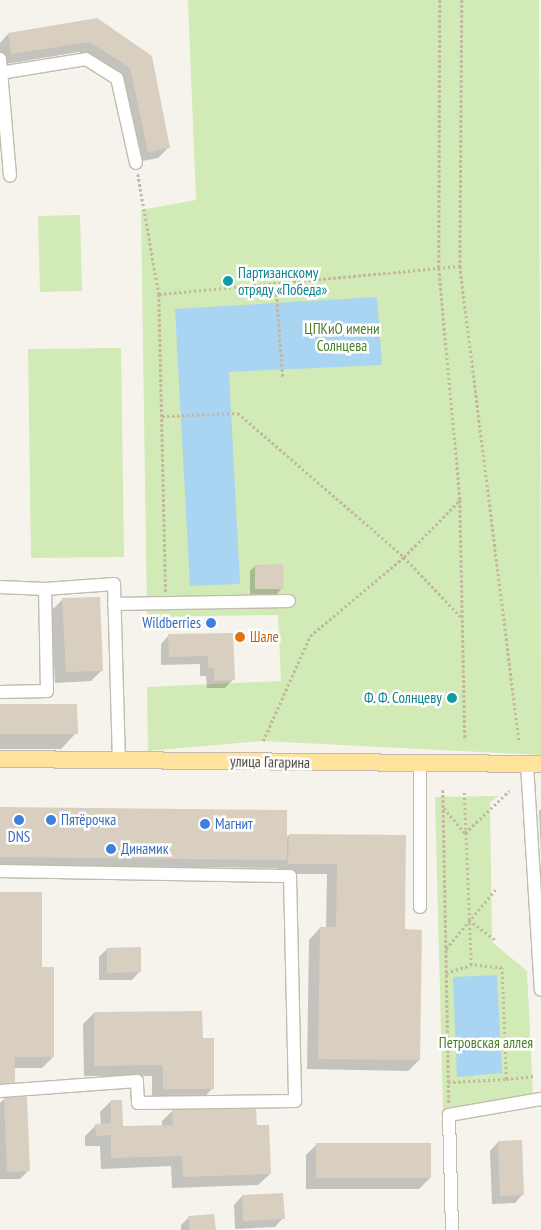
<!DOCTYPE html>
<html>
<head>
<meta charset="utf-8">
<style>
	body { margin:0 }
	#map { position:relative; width:541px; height:1230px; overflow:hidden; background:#f6f3ec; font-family:"PT Sans Narrow",sans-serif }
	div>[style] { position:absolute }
	.green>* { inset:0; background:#d2eab5 }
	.water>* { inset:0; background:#a9d4f2 }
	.shadow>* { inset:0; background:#0003 }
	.building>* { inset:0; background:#d8cfc1 }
	.path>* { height:2.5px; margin-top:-1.25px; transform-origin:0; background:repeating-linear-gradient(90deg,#c4b79f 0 2.5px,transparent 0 5px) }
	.roads { filter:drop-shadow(1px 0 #c2bbae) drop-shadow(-1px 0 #c2bbae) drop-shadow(0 1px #c2bbae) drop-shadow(0 -1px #c2bbae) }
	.minor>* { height:12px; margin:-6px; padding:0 6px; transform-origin:6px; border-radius:6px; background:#fff }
	.major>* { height:16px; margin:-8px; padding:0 8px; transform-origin:8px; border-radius:8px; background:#ffe39c }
	.dots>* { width:14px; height:14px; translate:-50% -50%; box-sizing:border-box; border:2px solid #fff; border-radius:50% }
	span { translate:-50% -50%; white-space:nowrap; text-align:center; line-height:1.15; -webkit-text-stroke:5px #fff; paint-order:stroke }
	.culture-label { font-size:15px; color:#0d838f }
	.left { translate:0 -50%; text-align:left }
	.right { translate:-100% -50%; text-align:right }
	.park-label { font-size:15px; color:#4a7f2a }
	.shop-label { font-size:15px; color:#366cbe }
	.food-label { font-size:15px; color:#c56008 }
	.street-label { font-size:15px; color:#4b4439 }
</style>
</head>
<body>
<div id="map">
	<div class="green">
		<i style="clip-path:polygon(188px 0,539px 0,541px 755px,263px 741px,148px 751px,147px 687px,281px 681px,278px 615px,147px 617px,141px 210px,196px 200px)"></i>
		<i style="clip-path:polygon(80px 215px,82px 291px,40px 292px,38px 216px)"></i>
		<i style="clip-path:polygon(121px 348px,124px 557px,31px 558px,28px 349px)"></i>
		<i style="clip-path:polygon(499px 796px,490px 802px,492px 942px,527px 971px,533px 1095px,443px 1110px,435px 797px)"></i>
	</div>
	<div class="water">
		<i style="clip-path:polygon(377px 297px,382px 365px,229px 372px,240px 584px,190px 586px,175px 309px)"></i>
		<i style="clip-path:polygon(497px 975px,502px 1073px,457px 1077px,453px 977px)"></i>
	</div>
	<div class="shadow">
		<i style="clip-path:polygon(97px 19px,151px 57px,169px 147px,158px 158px,137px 162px,119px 79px,79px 52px,0 65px,0 43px,8px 34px)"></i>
		<i style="clip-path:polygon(255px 566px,282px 588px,277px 594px,250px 594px,250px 571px)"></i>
		<i style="clip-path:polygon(62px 600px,102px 670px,91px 681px,55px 683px,51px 611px)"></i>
		<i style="clip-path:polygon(232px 634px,233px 680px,225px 688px,207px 688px,206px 676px,200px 676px,200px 664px,161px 665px,161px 644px,169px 635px)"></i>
		<i style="clip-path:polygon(0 706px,76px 733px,61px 749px,0 749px)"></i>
		<i style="clip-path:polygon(0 808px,286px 838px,289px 835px,404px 836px,403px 931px,419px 1060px,408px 1071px,307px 1069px,309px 940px,320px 928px,326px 929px,327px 874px,277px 874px,277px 868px,0 865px)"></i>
		<i style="clip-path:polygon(541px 809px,541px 855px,539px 811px)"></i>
		<i style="clip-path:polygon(0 893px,41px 968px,53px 1057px,42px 1068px,14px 1068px)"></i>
		<i style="clip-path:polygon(107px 949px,140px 971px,132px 980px,99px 980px,99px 957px)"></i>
		<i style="clip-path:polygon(94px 1013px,202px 1039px,213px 1088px,202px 1099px,152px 1100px,152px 1076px,84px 1076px,83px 1024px)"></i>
		<i style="clip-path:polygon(4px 1099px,29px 1170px,20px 1179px,0 1179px,0 1103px)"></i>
		<i style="clip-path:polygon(111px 1101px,122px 1128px,162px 1126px,162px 1121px,173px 1110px,256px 1127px,270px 1174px,258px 1185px,172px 1188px,171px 1166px,101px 1169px,100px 1146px,85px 1146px,85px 1136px,96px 1125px,101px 1125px,100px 1112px)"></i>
		<i style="clip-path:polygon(498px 1142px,523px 1194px,515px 1203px,492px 1204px,490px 1151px)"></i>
		<i style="clip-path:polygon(317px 1144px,430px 1178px,419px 1189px,306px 1189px,306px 1155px)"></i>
		<i style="clip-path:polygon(242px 1196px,283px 1218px,275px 1227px,235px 1229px,234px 1205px)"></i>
		<i style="clip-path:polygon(189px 1217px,214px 1230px,181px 1230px,181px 1225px)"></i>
	</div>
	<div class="building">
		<i style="clip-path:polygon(97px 18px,152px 56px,170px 148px,148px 152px,130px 68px,90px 42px,11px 54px,8px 33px)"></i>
		<i style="clip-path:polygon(283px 564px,284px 589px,255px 589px,255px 565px)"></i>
		<i style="clip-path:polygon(100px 597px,103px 671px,66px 672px,62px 598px)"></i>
		<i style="clip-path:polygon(233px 633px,235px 680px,214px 681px,214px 668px,208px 668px,208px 656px,169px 657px,168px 634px)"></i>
		<i style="clip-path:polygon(0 704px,77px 704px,78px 734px,0 734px)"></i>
		<i style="clip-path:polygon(0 807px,287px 810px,287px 860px,0 857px)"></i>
		<i style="clip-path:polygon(289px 834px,406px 835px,405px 929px,422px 930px,420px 1060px,318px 1059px,320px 927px,336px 927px,337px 864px,288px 864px)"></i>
		<i style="clip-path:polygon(0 892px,42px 892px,42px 967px,54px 967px,54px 1057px,15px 1057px,15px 1086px,0 1086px)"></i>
		<i style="clip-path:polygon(141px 947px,141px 972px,107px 973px,107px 948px)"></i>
		<i style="clip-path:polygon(202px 1011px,203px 1038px,214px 1038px,214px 1089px,163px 1089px,163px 1065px,94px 1066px,94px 1012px)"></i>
		<i style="clip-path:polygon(4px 1097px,27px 1097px,30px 1171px,7px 1172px)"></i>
		<i style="clip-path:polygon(111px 1100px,122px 1100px,123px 1126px,173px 1125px,172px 1109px,256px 1106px,257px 1125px,269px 1125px,271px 1174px,183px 1177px,182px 1156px,111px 1158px,111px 1135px,96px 1136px,95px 1124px,111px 1123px)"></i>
		<i style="clip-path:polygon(522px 1140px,524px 1195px,500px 1196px,498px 1141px)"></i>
		<i style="clip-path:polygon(316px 1143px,431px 1143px,431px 1178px,316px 1178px)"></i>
		<i style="clip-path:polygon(283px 1193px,285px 1219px,243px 1221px,242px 1195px)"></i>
		<i style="clip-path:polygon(214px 1214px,216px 1230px,190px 1230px,188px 1216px)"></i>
	</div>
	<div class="path">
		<i style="left:440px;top:0;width:268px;rotate:90.2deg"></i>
		<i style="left:439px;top:268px;width:233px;rotate:84.8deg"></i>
		<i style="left:460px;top:500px;width:240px;rotate:88.8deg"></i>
		<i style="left:462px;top:0;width:266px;rotate:90.4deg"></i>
		<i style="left:460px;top:266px;width:480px;rotate:82.9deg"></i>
		<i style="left:138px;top:174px;width:122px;rotate:80.1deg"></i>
		<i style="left:159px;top:294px;width:298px;rotate:88.7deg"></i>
		<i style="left:276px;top:284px;width:93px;rotate:85.7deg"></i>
		<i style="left:159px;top:294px;width:302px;rotate:-5.3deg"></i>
		<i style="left:162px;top:416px;width:76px;rotate:-2.3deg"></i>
		<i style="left:238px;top:413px;width:220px;rotate:40.9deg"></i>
		<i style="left:404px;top:557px;width:84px;rotate:46.4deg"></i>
		<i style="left:263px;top:741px;width:115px;rotate:-65.9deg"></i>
		<i style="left:310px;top:636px;width:123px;rotate:-40deg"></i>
		<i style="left:404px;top:557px;width:80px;rotate:-45.5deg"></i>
		<i style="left:443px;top:790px;width:314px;rotate:88.9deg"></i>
		<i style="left:444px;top:808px;width:33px;rotate:50deg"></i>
		<i style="left:465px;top:833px;width:61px;rotate:-43.7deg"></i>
		<i style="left:469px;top:920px;width:34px;rotate:37deg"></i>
		<i style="left:446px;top:949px;width:77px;rotate:-50.3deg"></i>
		<i style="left:446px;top:973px;width:26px;rotate:-18deg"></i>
		<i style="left:471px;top:965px;width:174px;rotate:-92.3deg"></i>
		<i style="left:506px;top:1079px;width:30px;rotate:-6deg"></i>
		<i style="left:448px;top:1082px;width:58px;rotate:-3deg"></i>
		<i style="left:506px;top:1079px;width:111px;rotate:-92.1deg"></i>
		<i style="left:502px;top:968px;width:31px;rotate:-174deg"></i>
	</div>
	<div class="roads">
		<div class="minor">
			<i style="left:0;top:59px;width:117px;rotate:85.1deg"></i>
			<i style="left:0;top:73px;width:87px;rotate:-9.2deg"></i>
			<i style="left:86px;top:59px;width:36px;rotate:32deg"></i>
			<i style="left:117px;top:78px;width:87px;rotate:77.4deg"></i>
			<i style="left:0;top:587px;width:45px;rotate:2.5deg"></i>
			<i style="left:114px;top:604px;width:175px;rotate:-1deg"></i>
			<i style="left:0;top:692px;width:47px;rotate:-1.2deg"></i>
			<i style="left:47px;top:691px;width:102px;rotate:-91.1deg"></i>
			<i style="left:45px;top:589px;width:69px;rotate:-4.1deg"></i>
			<i style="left:114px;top:584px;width:176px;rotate:88.4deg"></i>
			<i style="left:527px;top:764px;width:226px;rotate:86.5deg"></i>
			<i style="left:420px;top:765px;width:142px;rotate:90deg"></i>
			<i style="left:0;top:871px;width:290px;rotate:1deg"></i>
			<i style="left:290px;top:876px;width:225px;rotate:88.7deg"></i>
			<i style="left:295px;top:1101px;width:157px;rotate:179.3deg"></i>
			<i style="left:138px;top:1103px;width:22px;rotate:-93deg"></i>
			<i style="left:137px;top:1081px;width:137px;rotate:175.8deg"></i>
			<i style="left:452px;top:1230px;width:115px;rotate:-91.5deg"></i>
			<i style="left:449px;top:1115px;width:93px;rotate:-9.9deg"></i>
		</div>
		<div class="major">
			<i style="left:0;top:759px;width:541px;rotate:0.53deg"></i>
		</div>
	</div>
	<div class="dots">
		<i style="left:228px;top:281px;background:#0f9aa8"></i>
		<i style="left:211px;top:623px;background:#3f7fe0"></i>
		<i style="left:240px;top:637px;background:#e8710a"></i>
		<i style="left:452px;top:698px;background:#0f9aa8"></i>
		<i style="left:19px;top:820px;background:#3f7fe0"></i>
		<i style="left:51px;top:820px;background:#3f7fe0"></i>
		<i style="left:205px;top:824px;background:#3f7fe0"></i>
		<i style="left:111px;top:849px;background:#3f7fe0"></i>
	</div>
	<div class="culture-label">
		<span class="left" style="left:238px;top:281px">Партизанскому<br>отряду «Победа»</span>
		<span class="right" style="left:442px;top:698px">Ф. Ф. Солнцеву</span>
	</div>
	<div class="park-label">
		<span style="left:342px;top:337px">ЦПКиО имени<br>Солнцева</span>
		<span style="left:486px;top:1043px">Петровская аллея</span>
	</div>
	<div class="shop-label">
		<span class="right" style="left:201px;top:623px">Wildberries</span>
		<span class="left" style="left:61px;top:820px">Пятёрочка</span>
		<span class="left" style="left:215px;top:824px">Магнит</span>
		<span style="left:19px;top:837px">DNS</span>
		<span class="left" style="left:121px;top:849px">Динамик</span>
	</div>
	<div class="food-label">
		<span class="left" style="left:250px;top:637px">Шале</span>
	</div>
	<div class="street-label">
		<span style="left:270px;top:762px;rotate:1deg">улица Гагарина</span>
	</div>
</div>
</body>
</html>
